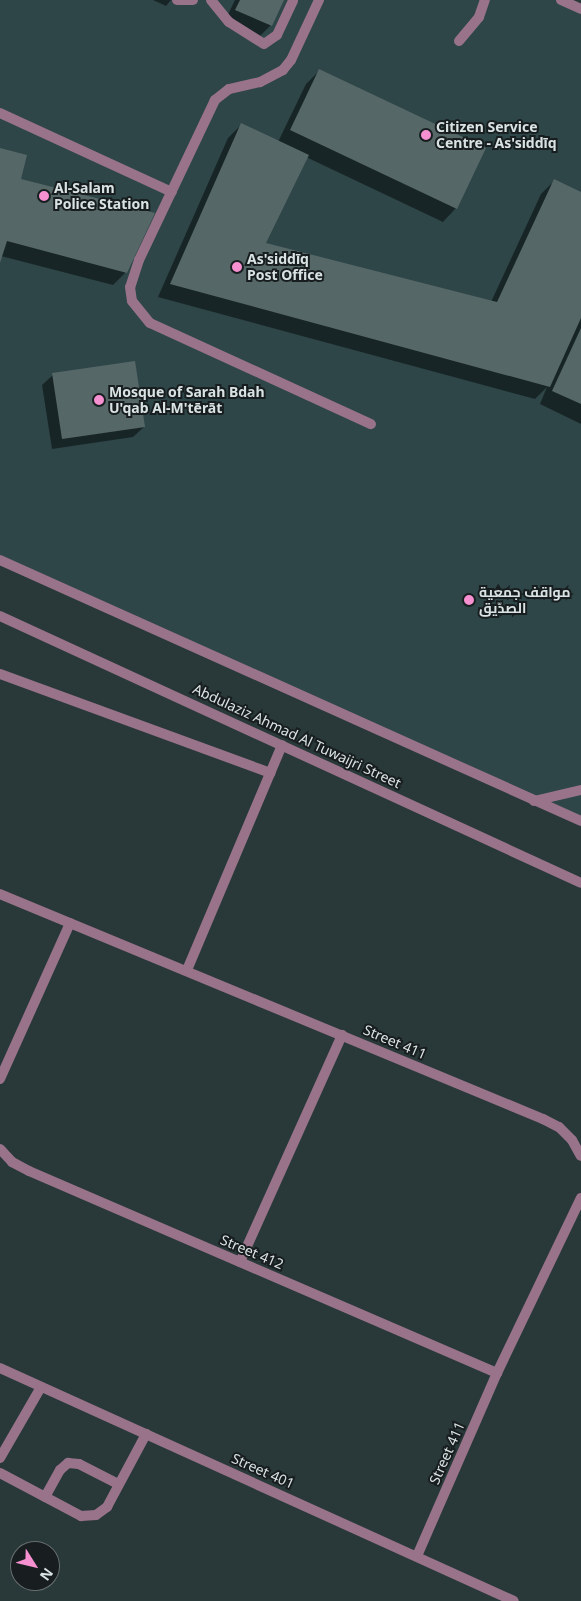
<!DOCTYPE html>
<html>
<head>
<meta charset="utf-8">
<style>
	body { margin:0 }
	#map { position:relative; width:581px; height:1601px; overflow:hidden; background:#29393a; font-family:"Noto Sans",Cairo,sans-serif }
	div>[style] { position:absolute }
	.built>* { inset:0; background:#2e4648 }
	.shadow>* { inset:0; background:#0007 }
	.building>* { inset:0; background:#566768 }
	.service>* { height:10px; margin:-5px; padding:0 5px; transform-origin:5px; border-radius:5px; background:#99738a }
	.minor>* { height:10px; margin:-5px; padding:0 5px; transform-origin:5px; border-radius:5px; background:#99738a }
	.tertiary>* { height:10px; margin:-5px; padding:0 5px; transform-origin:5px; border-radius:5px; background:#99738a }
	.dots>* { width:14px; height:14px; translate:-50% -50%; box-sizing:border-box; border:2px solid #181e1f; border-radius:50% }
	span { translate:-50% -50%; white-space:nowrap; text-align:center; line-height:1.15; -webkit-text-stroke:4px #181e1f; paint-order:stroke }
	.poi-label { font-size:14px; color:#dae3e4; font-weight:700 }
	.left { translate:0 -50%; text-align:left }
	.street-label { font-size:14px; color:#dae3e4 }
	.north { position:absolute; left:10px; top:1541px; width:50px; height:50px; box-sizing:border-box; background:#181e1f; border:1px solid #666d6e; border-radius:50%; rotate:126deg; font-size:14px; font-weight:700; line-height:20px; text-align:center; color:#dae3e4 }
	.north::after { content:''; display:block; margin:auto; width:18px; height:22px; background:#f690d0; clip-path:polygon(50% 0,100% 100%,50% 72%,0 100%) }
</style>
</head>
<body>
<div id="map">
	<div class="built">
		<i style="clip-path:polygon(0 0,557px 0,581px 11px,581px 821px,0 556px)"></i>
	</div>
	<div class="shadow">
		<i style="clip-path:polygon(153px 0,171px 0,166px 6px)"></i>
		<i style="clip-path:polygon(235px 0,282px 0,271px 25px,260px 36px,225px 21px)"></i>
		<i style="clip-path:polygon(320px 70px,456px 208px,443px 222px,306px 157px,264px 244px,491px 302px,541px 194px,554px 181px,581px 193px,581px 424px,540px 404px,547px 387px,535px 399px,158px 297px,228px 138px,241px 125px,278px 142px,306px 84px)"></i>
		<i style="clip-path:polygon(0 149px,19px 180px,126px 272px,113px 285px,1px 256px,0 260px)"></i>
		<i style="clip-path:polygon(53px 375px,144px 427px,133px 437px,52px 449px,42px 385px)"></i>
	</div>
	<div class="building">
		<i style="clip-path:polygon(240px 0,284px 0,272px 26px,235px 10px)"></i>
		<i style="clip-path:polygon(319px 69px,486px 148px,457px 209px,290px 130px)"></i>
		<i style="clip-path:polygon(241px 123px,309px 155px,266px 243px,497px 302px,554px 179px,581px 192px,581px 318px,550px 387px,170px 284px)"></i>
		<i style="clip-path:polygon(0 148px,27px 155px,21px 179px,155px 213px,127px 273px,7px 241px,0 263px)"></i>
		<i style="clip-path:polygon(581px 328px,581px 404px,552px 391px)"></i>
		<i style="clip-path:polygon(135px 361px,145px 427px,62px 439px,52px 373px)"></i>
	</div>
	<div class="service">
		<i style="left:177px;top:0;width:16px"></i>
		<i style="left:211px;top:0;width:28px;rotate:51deg"></i>
		<i style="left:229px;top:22px;width:41px;rotate:32.2deg"></i>
		<i style="left:264px;top:44px;width:16px;rotate:-35deg"></i>
		<i style="left:277px;top:35px;width:38px;rotate:-65deg"></i>
		<i style="left:319px;top:0;width:66px;rotate:115deg"></i>
		<i style="left:291px;top:60px;width:13px;rotate:129deg"></i>
		<i style="left:283px;top:70px;width:26px;rotate:152deg"></i>
		<i style="left:260px;top:82px;width:32px;rotate:167deg"></i>
		<i style="left:229px;top:89px;width:18px;rotate:142deg"></i>
		<i style="left:215px;top:100px;width:177px;rotate:115.4deg"></i>
		<i style="left:139px;top:260px;width:28px;rotate:108deg"></i>
		<i style="left:130px;top:287px;width:14px;rotate:82deg"></i>
		<i style="left:132px;top:301px;width:28px;rotate:51deg"></i>
		<i style="left:150px;top:323px;width:243px;rotate:24.6deg"></i>
		<i style="left:459px;top:41px;width:31px;rotate:-50deg"></i>
		<i style="left:479px;top:17px;width:18px;rotate:-71deg"></i>
		<i style="left:0;top:113px;width:189px;rotate:24.7deg"></i>
		<i style="left:0;top:674px;width:288px;rotate:20.1deg"></i>
		<i style="left:534px;top:801px;width:48px;rotate:-13.2deg"></i>
		<i style="left:0;top:1473px;width:92px;rotate:28deg"></i>
		<i style="left:81px;top:1516px;width:15px;rotate:-4deg"></i>
		<i style="left:96px;top:1515px;width:14px;rotate:-36deg"></i>
		<i style="left:107px;top:1507px;width:83px;rotate:-61.9deg"></i>
		<i style="left:45px;top:1497px;width:31px;rotate:-61deg"></i>
		<i style="left:60px;top:1470px;width:11px;rotate:-41deg"></i>
		<i style="left:68px;top:1463px;width:11px;rotate:5deg"></i>
		<i style="left:79px;top:1464px;width:44px;rotate:27.1deg"></i>
	</div>
	<div class="minor">
		<i style="left:561px;top:0;width:22px;rotate:24deg"></i>
		<i style="left:0;top:894px;width:588px;rotate:22.51deg"></i>
		<i style="left:543px;top:1119px;width:18px;rotate:27deg"></i>
		<i style="left:559px;top:1127px;width:18px;rotate:45deg"></i>
		<i style="left:572px;top:1140px;width:18px;rotate:61deg"></i>
		<i style="left:187px;top:970px;width:244px;rotate:-67.1deg"></i>
		<i style="left:0;top:1079px;width:171px;rotate:-65.8deg"></i>
		<i style="left:0;top:1149px;width:18px;rotate:47deg"></i>
		<i style="left:12px;top:1162px;width:19px;rotate:28deg"></i>
		<i style="left:29px;top:1171px;width:510px;rotate:23.35deg"></i>
		<i style="left:240px;top:1262px;width:249px;rotate:-65.8deg"></i>
		<i style="left:0;top:1368px;width:564px;rotate:24.39deg"></i>
		<i style="left:0;top:1458px;width:82px;rotate:-60deg"></i>
		<i style="left:417px;top:1556px;width:200px;rotate:-66.4deg"></i>
		<i style="left:497px;top:1373px;width:194px;rotate:-64.4deg"></i>
	</div>
	<div class="tertiary">
		<i style="left:0;top:560px;width:637px;rotate:24.19deg"></i>
		<i style="left:0;top:616px;width:639px;rotate:24.68deg"></i>
	</div>
	<div class="dots">
		<i style="left:426px;top:135px;background:#f690d0"></i>
		<i style="left:44px;top:196px;background:#f690d0"></i>
		<i style="left:237px;top:267px;background:#f690d0"></i>
		<i style="left:99px;top:400px;background:#f690d0"></i>
		<i style="left:469px;top:600px;background:#f690d0"></i>
	</div>
	<div class="poi-label">
		<span class="left" style="left:436px;top:135px">Citizen Service<br>Centre - As'siddīq</span>
		<span class="left" style="left:54px;top:196px">Al-Salam<br>Police Station</span>
		<span class="left" style="left:247px;top:267px">As'siddīq<br>Post Office</span>
		<span class="left" style="left:109px;top:400px">Mosque of Sarah Bdah<br>U'qab Al-M'tērāt</span>
		<span class="left" style="left:479px;top:600px">مواقف جمعية<br>الصدّيق</span>
	</div>
	<div class="street-label">
		<span style="left:297px;top:736px;rotate:25deg">Abdulaziz Ahmad Al Tuwaijri Street</span>
		<span style="left:395px;top:1042px;rotate:23deg">Street 411</span>
		<span style="left:252px;top:1252px;rotate:23deg">Street 412</span>
		<span style="left:447px;top:1453px;rotate:-66deg">Street 411</span>
		<span style="left:263px;top:1471px;rotate:24deg">Street 401</span>
	</div>
	<div class="north">N</div>
</div>
</body>
</html>
